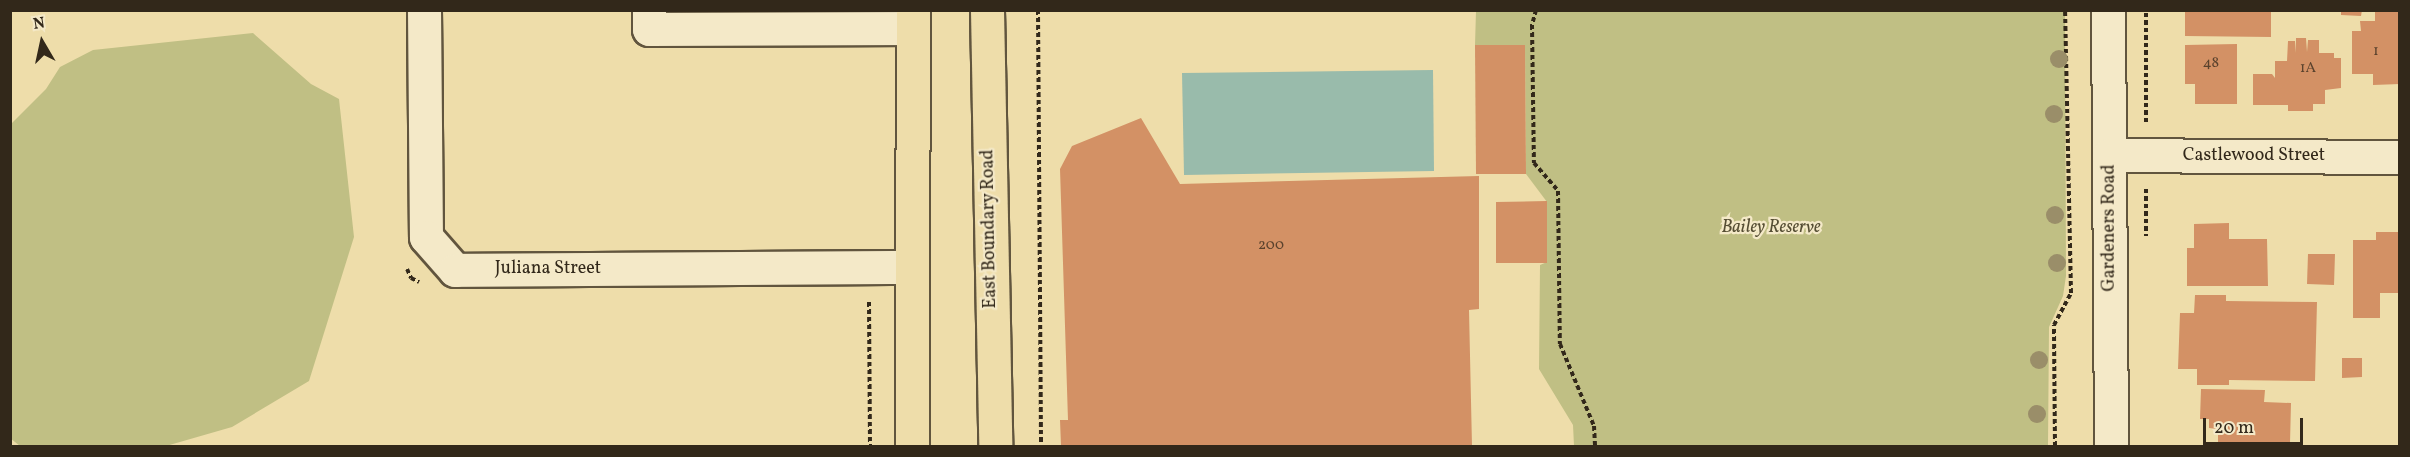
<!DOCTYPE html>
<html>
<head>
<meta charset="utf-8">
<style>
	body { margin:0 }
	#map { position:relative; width:2410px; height:457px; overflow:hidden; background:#eda; font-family:Vollkorn,serif }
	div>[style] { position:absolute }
	.green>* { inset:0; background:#c0bf84 }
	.water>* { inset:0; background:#99bbab }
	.building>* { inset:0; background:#d39165 }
	.path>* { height:4px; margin-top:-2px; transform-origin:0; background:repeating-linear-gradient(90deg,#32281a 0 4.5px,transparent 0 7.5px) }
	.roads { filter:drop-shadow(2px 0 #61553e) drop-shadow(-2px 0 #61553e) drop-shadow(0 2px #61553e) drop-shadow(0 -2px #61553e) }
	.minor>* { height:33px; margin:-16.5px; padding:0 16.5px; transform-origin:16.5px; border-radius:16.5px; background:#f4e9c8 }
	.major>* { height:33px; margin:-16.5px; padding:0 16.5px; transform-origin:16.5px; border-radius:16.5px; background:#eda }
	.trees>* { width:18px; height:18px; margin:-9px; border-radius:50%; background:#9a8e69 }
	span { translate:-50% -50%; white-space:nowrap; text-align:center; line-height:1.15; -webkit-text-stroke:4.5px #f4e9c8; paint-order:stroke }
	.number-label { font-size:15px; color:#5a422d }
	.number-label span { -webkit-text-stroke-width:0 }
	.street-label { font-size:18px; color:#32281a }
	.park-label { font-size:18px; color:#564e34; font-style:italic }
	.frame { position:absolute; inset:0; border:12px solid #32281a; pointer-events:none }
	.north { position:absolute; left:12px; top:12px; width:60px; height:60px; -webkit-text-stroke:4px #f4e9c8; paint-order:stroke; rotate:351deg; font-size:16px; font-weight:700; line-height:24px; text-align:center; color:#32281a }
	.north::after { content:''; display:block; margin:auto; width:21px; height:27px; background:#32281a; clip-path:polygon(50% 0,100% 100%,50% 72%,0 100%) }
	.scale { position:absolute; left:2203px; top:418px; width:100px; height:27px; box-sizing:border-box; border:3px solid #32281a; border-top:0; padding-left:8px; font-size:18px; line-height:21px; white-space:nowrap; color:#32281a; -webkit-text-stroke:4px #f4e9c8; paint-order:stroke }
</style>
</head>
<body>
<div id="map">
	<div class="green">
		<i style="clip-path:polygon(1476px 11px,2065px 11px,2066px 276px,2063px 296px,2049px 327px,2048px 446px,1574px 446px,1573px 425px,1539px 369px,1540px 265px,1547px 262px,1547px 202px,1526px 174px,1525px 45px,1475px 45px)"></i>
		<i style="clip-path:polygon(253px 33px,311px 84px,339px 99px,354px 237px,309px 381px,232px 427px,166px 446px,20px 446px,10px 438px,11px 124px,46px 89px,60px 67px,93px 50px)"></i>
	</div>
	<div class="water">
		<i style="clip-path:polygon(1433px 70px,1434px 171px,1184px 175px,1182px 73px)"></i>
	</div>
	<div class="building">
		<i style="clip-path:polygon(2185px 10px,2271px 10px,2271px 37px,2185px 36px)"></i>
		<i style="clip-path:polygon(2341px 10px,2362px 10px,2361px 16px,2341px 15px)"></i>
		<i style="clip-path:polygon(2375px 10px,2400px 10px,2400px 84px,2373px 85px,2373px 74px,2352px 74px,2352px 31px,2361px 31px,2360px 21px,2375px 21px)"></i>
		<i style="clip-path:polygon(2296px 38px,2306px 38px,2307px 52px,2308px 40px,2319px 40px,2319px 53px,2334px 53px,2334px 58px,2341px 58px,2341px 88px,2325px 90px,2325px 104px,2313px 104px,2313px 111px,2288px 111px,2288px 105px,2253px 105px,2253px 74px,2272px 74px,2275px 78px,2275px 61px,2287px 61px,2288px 41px,2295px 41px,2296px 53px)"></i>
		<i style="clip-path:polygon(2237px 44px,2237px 104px,2195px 104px,2195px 84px,2185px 84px,2185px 45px)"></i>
		<i style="clip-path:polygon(1475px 45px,1525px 45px,1526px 174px,1476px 174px)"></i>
		<i style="clip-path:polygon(1141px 118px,1180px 184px,1479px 176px,1479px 309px,1469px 310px,1472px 446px,1061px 446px,1060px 420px,1068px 420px,1060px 169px,1072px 146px)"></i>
		<i style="clip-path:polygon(1547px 201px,1547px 263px,1496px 263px,1496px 202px)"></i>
		<i style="clip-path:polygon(2229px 223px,2229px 239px,2267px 239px,2268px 286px,2187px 286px,2187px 248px,2194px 248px,2194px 224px)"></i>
		<i style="clip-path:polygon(2376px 232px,2400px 232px,2400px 293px,2380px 293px,2380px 318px,2353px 318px,2353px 240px,2376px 240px)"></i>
		<i style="clip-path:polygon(2308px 254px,2335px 254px,2334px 285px,2307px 284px)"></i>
		<i style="clip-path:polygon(2195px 295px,2226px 295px,2226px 301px,2317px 302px,2315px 381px,2229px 380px,2229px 385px,2197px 385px,2197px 369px,2178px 369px,2180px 313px,2194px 313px)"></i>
		<i style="clip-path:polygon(2342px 358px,2362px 358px,2362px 377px,2342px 378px)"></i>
		<i style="clip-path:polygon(2201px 389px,2265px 390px,2264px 402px,2291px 403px,2290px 443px,2218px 446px,2218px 429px,2209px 428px,2209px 419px,2200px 419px)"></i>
	</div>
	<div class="path">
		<i style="left:1038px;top:10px;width:436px;rotate:89.6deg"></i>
		<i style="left:1536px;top:10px;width:16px;rotate:105deg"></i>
		<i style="left:1532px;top:25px;width:138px;rotate:89.2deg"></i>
		<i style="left:1534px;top:163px;width:37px;rotate:49deg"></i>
		<i style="left:1558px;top:191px;width:153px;rotate:89.3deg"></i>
		<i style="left:1560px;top:344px;width:89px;rotate:67.5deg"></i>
		<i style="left:1594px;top:426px;width:20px;rotate:87deg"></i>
		<i style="left:2146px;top:122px;width:112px;rotate:-90deg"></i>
		<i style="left:2146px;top:189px;width:47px;rotate:90deg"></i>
		<i style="left:407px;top:269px;width:10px;rotate:66deg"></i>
		<i style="left:411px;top:278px;width:9px;rotate:27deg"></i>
		<i style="left:869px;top:302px;width:144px;rotate:89.6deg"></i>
		<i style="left:2055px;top:446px;width:121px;rotate:-90.5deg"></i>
		<i style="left:2054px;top:325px;width:36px;rotate:-62deg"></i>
		<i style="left:2071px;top:293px;width:283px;rotate:-91.2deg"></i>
	</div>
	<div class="roads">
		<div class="minor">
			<i style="left:424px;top:10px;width:227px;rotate:89.5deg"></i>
			<i style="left:426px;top:237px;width:44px;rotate:48.7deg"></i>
			<i style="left:455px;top:270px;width:457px;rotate:-0.4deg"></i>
			<i style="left:649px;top:10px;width:19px;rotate:90deg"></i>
			<i style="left:649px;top:29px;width:264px;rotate:-0.2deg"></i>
			<i style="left:2108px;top:10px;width:436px;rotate:89.6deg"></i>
			<i style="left:2109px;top:155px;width:291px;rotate:0.4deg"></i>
		</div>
		<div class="major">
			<i style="left:987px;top:10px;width:436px;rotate:88.9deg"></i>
			<i style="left:912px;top:446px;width:436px;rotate:-89.9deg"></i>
		</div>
	</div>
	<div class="trees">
		<i style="left:2059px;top:59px"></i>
		<i style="left:2054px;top:114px"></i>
		<i style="left:2055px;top:215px"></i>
		<i style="left:2057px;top:263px"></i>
		<i style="left:2039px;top:360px"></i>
		<i style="left:2037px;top:414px"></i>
	</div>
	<div class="number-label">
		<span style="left:2376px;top:52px">1</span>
		<span style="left:2211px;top:64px">48</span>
		<span style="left:2308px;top:69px">1A</span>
		<span style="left:1271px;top:246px">200</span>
	</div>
	<div class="street-label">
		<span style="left:2254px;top:156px">Castlewood Street</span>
		<span style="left:2110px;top:228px;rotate:-90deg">Gardeners Road</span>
		<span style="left:990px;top:229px;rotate:-91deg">East Boundary Road</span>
		<span style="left:548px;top:269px">Juliana Street</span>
	</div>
	<div class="park-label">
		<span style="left:1771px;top:228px">Bailey Reserve</span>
	</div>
	<div class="frame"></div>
	<div class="north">N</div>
	<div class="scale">20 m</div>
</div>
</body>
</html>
